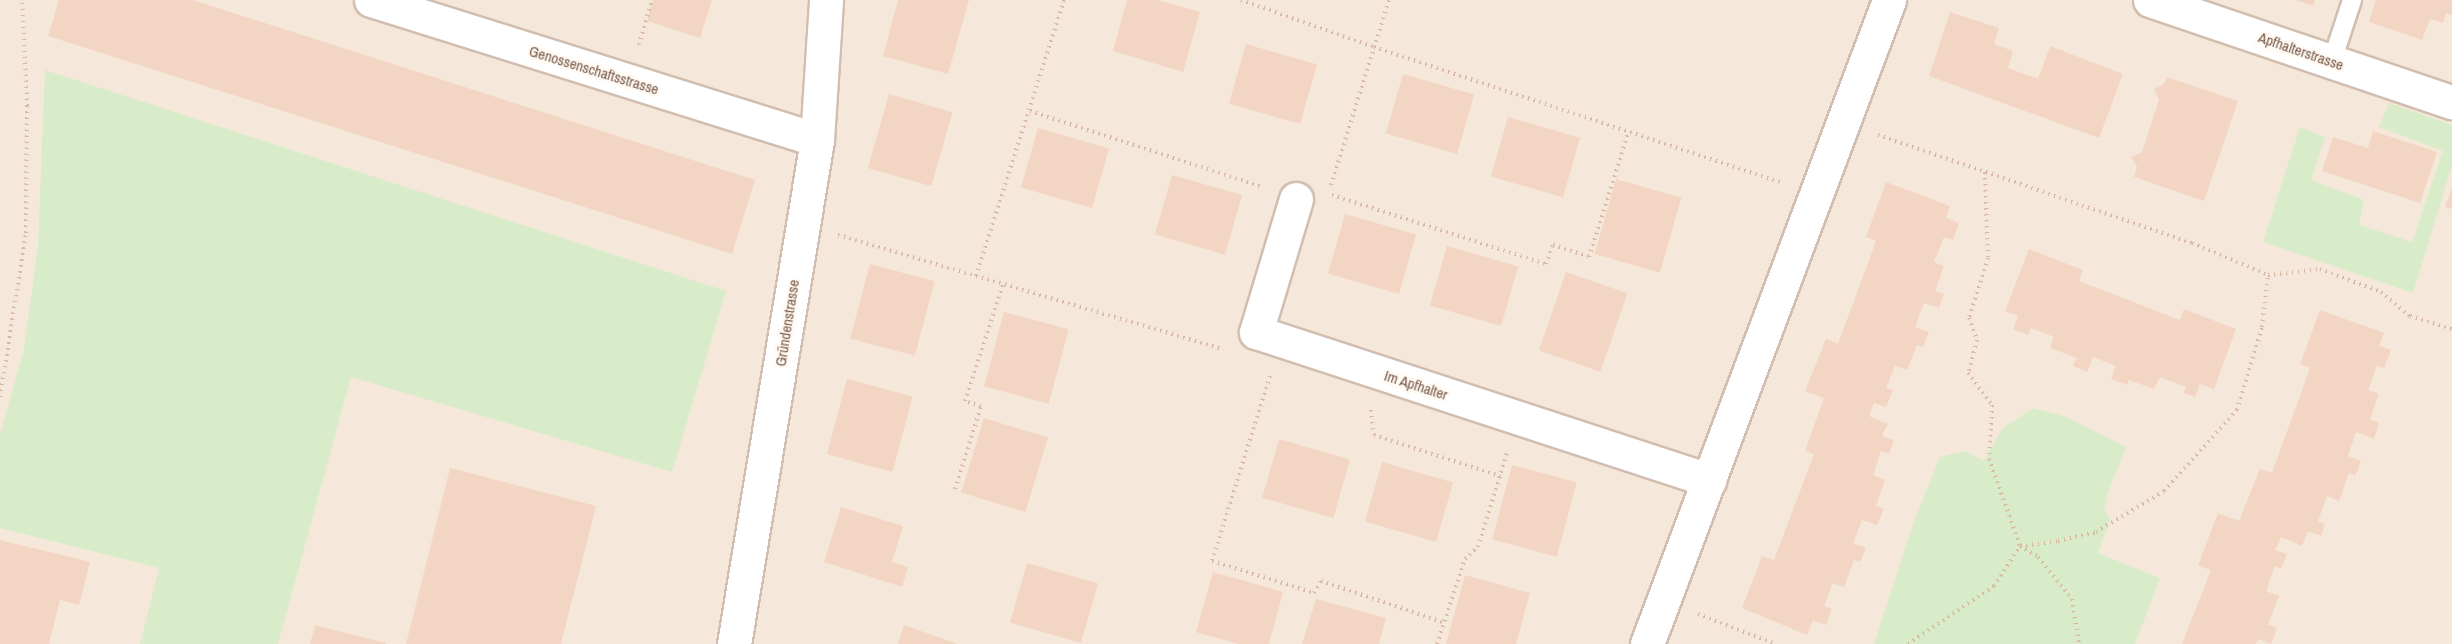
<!DOCTYPE html>
<meta charset="utf-8">
<style>
body{margin:0}
#map{position:relative;width:2452px;height:644px;overflow:hidden;background:#fdf6ec;font-family:"Archivo Narrow",sans-serif}
div>[style]{position:absolute}
.residential>*{inset:0;background:#f5e8da;transform-origin:0 0}
.green>*{inset:0;background:#d8ecc9}
.building>*{inset:0;background:#f3d5c3;transform-origin:0 0}
.path>*{height:4px;margin-top:-2px;transform-origin:0;background:repeating-linear-gradient(90deg,#d9b8a5 0 1.5px,transparent 0 6px)}
.roads{filter:drop-shadow(2px 0 #d1beb0) drop-shadow(-2px 0 #d1beb0) drop-shadow(0 2px #d1beb0) drop-shadow(0 -2px #d1beb0)}
.lane>*{height:18px;margin:-9px;padding:0 9px;transform-origin:9px;border-radius:9px;background:#fff}
.street>*{height:33px;margin:-16.5px;padding:0 16.5px;transform-origin:16.5px;border-radius:16.5px;background:#fff}
span{translate:-50% -50%;white-space:nowrap;text-align:center;line-height:1.15;-webkit-text-stroke:5px #fffaf3;paint-order:stroke}
.street-label{font-size:15px;color:#7a5c4d}
</style>
<div id="map">
<div class="residential">
<i style="left:0;top:0;width:2452px;height:644px"></i>
</div>
<div class="green">
<i style="clip-path:polygon(45px 70px,726px 291px,672px 472px,351px 377px,278px 644px,140px 644px,159px 568px,0 528px,0 435px,24px 349px,38px 246px)"></i>
<i style="clip-path:polygon(2389px 103px,2452px 125px,2452px 165px,2413px 293px,2263px 242px,2300px 127px,2325px 137px,2311px 180px,2364px 200px,2359px 225px,2412px 242px,2443px 151px,2379px 127px)"></i>
<i style="clip-path:polygon(2033px 408px,2067px 417px,2126px 447px,2108px 492px,2104px 509px,2110px 519px,2098px 553px,2160px 578px,2135px 644px,1874px 644px,1914px 521px,1940px 457px,1965px 451px,1984px 461px,2002px 429px)"></i>
</div>
<div class="building">
<i style="clip-path:polygon(59px 0,193px 0,755px 180px,732px 254px,48px 36px)"></i>
<i style="clip-path:polygon(653px 0,712px 0,700px 38px,647px 21px)"></i>
<i style="clip-path:polygon(898px 0,969px 0,948px 74px,883px 56px)"></i>
<i style="clip-path:polygon(1127px 0,1157px 0,1200px 12px,1183px 72px,1113px 51px)"></i>
<i style="clip-path:polygon(2296px 0,2315px 0,2313px 6px)"></i>
<i style="clip-path:polygon(2376px 0,2452px 0,2452px 15px,2446px 13px,2443px 23px,2430px 19px,2422px 40px,2369px 22px)"></i>
<i style="clip-path:polygon(1950px 12px,1999px 28px,1994px 44px,2013px 51px,2008px 68px,2038px 79px,2050px 46px,2123px 74px,2099px 138px,1929px 76px)"></i>
<i style="left:1246px;top:44px;width:74px;height:62px;rotate:16deg"></i>
<i style="left:1403px;top:74px;width:74px;height:62px;rotate:16deg"></i>
<i style="clip-path:polygon(2167px 77px,2238px 101px,2204px 201px,2134px 177px,2137px 167px,2131px 157px,2142px 152px,2159px 100px,2154px 89px,2164px 84px)"></i>
<i style="left:889px;top:94px;width:66px;height:77px;rotate:16deg"></i>
<i style="left:1508px;top:117px;width:75px;height:62px;rotate:16deg"></i>
<i style="left:1038px;top:128px;width:74px;height:62px;rotate:16deg"></i>
<i style="clip-path:polygon(2373px 131px,2437px 152px,2420px 203px,2322px 171px,2333px 137px,2368px 148px)"></i>
<i style="left:1172px;top:175px;width:73px;height:62px;rotate:16deg"></i>
<i style="left:1616px;top:179px;width:68px;height:78px;rotate:16deg"></i>
<i style="clip-path:polygon(1886px 182px,1950px 206px,1946px 218px,1959px 223px,1953px 240px,1944px 237px,1934px 262px,1944px 266px,1935px 291px,1944px 294px,1939px 308px,1924px 303px,1915px 327px,1929px 332px,1923px 347px,1917px 345px,1907px 370px,1895px 366px,1886px 388px,1893px 390px,1886px 407px,1874px 403px,1869px 416px,1888px 424px,1882px 436px,1894px 440px,1889px 454px,1881px 451px,1873px 475px,1885px 480px,1876px 506px,1884px 509px,1877px 525px,1862px 520px,1853px 543px,1866px 548px,1860px 562px,1854px 560px,1844px 587px,1833px 583px,1824px 606px,1832px 609px,1826px 625px,1813px 620px,1807px 635px,1742px 608px,1762px 556px,1774px 560px,1814px 454px,1805px 451px,1824px 398px,1805px 391px,1826px 339px,1838px 344px,1876px 241px,1866px 237px)"></i>
<i style="clip-path:polygon(2452px 188px,2452px 209px,2445px 207px)"></i>
<i style="left:1345px;top:214px;width:74px;height:62px;rotate:16deg"></i>
<i style="left:1447px;top:246px;width:74px;height:62px;rotate:16deg"></i>
<i style="clip-path:polygon(2029px 249px,2083px 270px,2079px 281px,2180px 320px,2184px 309px,2236px 329px,2214px 389px,2200px 384px,2195px 397px,2184px 393px,2186px 387px,2160px 377px,2154px 389px,2129px 380px,2127px 385px,2111px 379px,2116px 366px,2093px 357px,2087px 372px,2073px 366px,2077px 358px,2050px 348px,2054px 337px,2031px 328px,2028px 335px,2013px 329px,2018px 316px,2005px 311px)"></i>
<i style="left:870px;top:264px;width:67px;height:77px;rotate:15deg"></i>
<i style="left:1566px;top:272px;width:65px;height:83px;rotate:19deg"></i>
<i style="clip-path:polygon(2320px 310px,2384px 333px,2379px 346px,2391px 350px,2384px 368px,2377px 366px,2368px 390px,2379px 394px,2370px 419px,2379px 423px,2374px 439px,2356px 432px,2348px 456px,2361px 461px,2355px 476px,2349px 473px,2339px 501px,2327px 496px,2318px 521px,2325px 524px,2321px 536px,2308px 531px,2302px 546px,2281px 537px,2275px 550px,2287px 554px,2281px 569px,2275px 566px,2266px 591px,2279px 596px,2268px 625px,2277px 628px,2271px 644px,2258px 639px,2256px 644px,2182px 644px,2211px 570px,2198px 566px,2218px 513px,2239px 521px,2260px 469px,2272px 473px,2310px 368px,2300px 364px)"></i>
<i style="left:1004px;top:312px;width:67px;height:77px;rotate:15deg"></i>
<i style="left:847px;top:379px;width:68px;height:78px;rotate:15deg"></i>
<i style="left:984px;top:418px;width:67px;height:78px;rotate:17deg"></i>
<i style="left:1279px;top:439px;width:74px;height:61px;rotate:16deg"></i>
<i style="left:1382px;top:462px;width:74px;height:62px;rotate:16deg"></i>
<i style="left:1512px;top:465px;width:67px;height:77px;rotate:15deg"></i>
<i style="clip-path:polygon(450px 468px,596px 506px,561px 644px,406px 644px)"></i>
<i style="clip-path:polygon(841px 507px,903px 526px,892px 562px,908px 567px,902px 587px,824px 562px)"></i>
<i style="clip-path:polygon(0 540px,90px 562px,79px 605px,60px 600px,49px 644px,0 644px)"></i>
<i style="left:1027px;top:563px;width:74px;height:62px;rotate:16deg"></i>
<i style="clip-path:polygon(1213px 572px,1283px 592px,1269px 644px,1239px 644px,1196px 632px)"></i>
<i style="clip-path:polygon(1465px 575px,1530px 593px,1516px 644px,1446px 644px)"></i>
<i style="clip-path:polygon(1316px 599px,1386px 618px,1379px 644px,1302px 644px)"></i>
<i style="clip-path:polygon(315px 625px,386px 643px,386px 644px,310px 644px)"></i>
<i style="clip-path:polygon(904px 625px,958px 644px,898px 644px)"></i>
</div>
<div class="path">
<i style="left:1241px;top:0;width:141px;rotate:19.5deg"></i>
<i style="left:1374px;top:47px;width:430px;rotate:18.4deg"></i>
<i style="left:639px;top:45px;width:47px;rotate:-73.9deg"></i>
<i style="left:1030px;top:111px;width:245px;rotate:18.1deg"></i>
<i style="left:1878px;top:135px;width:332px;rotate:19deg"></i>
<i style="left:2192px;top:243px;width:82px;rotate:22.8deg"></i>
<i style="left:2268px;top:275px;width:52px;rotate:-6.6deg"></i>
<i style="left:2320px;top:269px;width:65px;rotate:20.7deg"></i>
<i style="left:2381px;top:292px;width:38px;rotate:40deg"></i>
<i style="left:2410px;top:316px;width:44px;rotate:17.2deg"></i>
<i style="left:1985px;top:172px;width:86px;rotate:88deg"></i>
<i style="left:1988px;top:258px;width:63px;rotate:107.6deg"></i>
<i style="left:1969px;top:318px;width:23px;rotate:70deg"></i>
<i style="left:1977px;top:340px;width:34px;rotate:105deg"></i>
<i style="left:1968px;top:373px;width:40px;rotate:53deg"></i>
<i style="left:1992px;top:405px;width:54px;rotate:93.2deg"></i>
<i style="left:1989px;top:459px;width:92px;rotate:70.4deg"></i>
<i style="left:2020px;top:546px;width:21px;rotate:31deg"></i>
<i style="left:2038px;top:557px;width:54px;rotate:51deg"></i>
<i style="left:2072px;top:599px;width:46px;rotate:81.2deg"></i>
<i style="left:1331px;top:185px;width:194px;rotate:-72.6deg"></i>
<i style="left:1332px;top:195px;width:225px;rotate:17.9deg"></i>
<i style="left:1546px;top:264px;width:20px;rotate:-70deg"></i>
<i style="left:1553px;top:245px;width:38px;rotate:18deg"></i>
<i style="left:1589px;top:257px;width:130px;rotate:-72.5deg"></i>
<i style="left:838px;top:235px;width:144px;rotate:16.5deg"></i>
<i style="left:976px;top:276px;width:290px;rotate:-72.3deg"></i>
<i style="left:976px;top:276px;width:258px;rotate:16.5deg"></i>
<i style="left:1270px;top:376px;width:194px;rotate:107.4deg"></i>
<i style="left:1212px;top:561px;width:107px;rotate:17.4deg"></i>
<i style="left:1314px;top:593px;width:14px;rotate:-60deg"></i>
<i style="left:1321px;top:581px;width:131px;rotate:18.7deg"></i>
<i style="left:0;top:397px;width:166px;rotate:-81deg"></i>
<i style="left:26px;top:233px;width:127px;rotate:-89.5deg"></i>
<i style="left:27px;top:106px;width:106px;rotate:-92.7deg"></i>
<i style="left:1371px;top:410px;width:25px;rotate:83deg"></i>
<i style="left:1374px;top:435px;width:133px;rotate:18deg"></i>
<i style="left:955px;top:489px;width:87px;rotate:-72.6deg"></i>
<i style="left:981px;top:406px;width:17px;rotate:-163deg"></i>
<i style="left:965px;top:401px;width:123px;rotate:-72deg"></i>
<i style="left:1698px;top:614px;width:83px;rotate:21.3deg"></i>
<i style="left:1437px;top:644px;width:89px;rotate:-71.8deg"></i>
<i style="left:1465px;top:559px;width:18px;rotate:-43deg"></i>
<i style="left:1478px;top:547px;width:98px;rotate:-72.9deg"></i>
<i style="left:1908px;top:644px;width:104px;rotate:-34deg"></i>
<i style="left:1994px;top:586px;width:48px;rotate:-57deg"></i>
<i style="left:2020px;top:546px;width:38px;rotate:-7deg"></i>
<i style="left:2058px;top:541px;width:39px;rotate:-13deg"></i>
<i style="left:2096px;top:532px;width:79px;rotate:-31.1deg"></i>
<i style="left:2164px;top:491px;width:109px;rotate:-48deg"></i>
<i style="left:2237px;top:410px;width:87px;rotate:-73.2deg"></i>
<i style="left:2262px;top:327px;width:52px;rotate:-83.4deg"></i>
</div>
<div class="roads">
<div class="lane">
<i style="left:2332px;top:61px;width:64px;rotate:-71.8deg"></i>
</div>
<div class="street">
<i style="left:371px;top:0;width:467px;rotate:17.4deg"></i>
<i style="left:2150px;top:0;width:319px;rotate:18.7deg"></i>
<i style="left:1296px;top:199px;width:139px;rotate:106.7deg"></i>
<i style="left:1256px;top:332px;width:477px;rotate:18.1deg"></i>
<i style="left:734px;top:644px;width:511px;rotate:-80.65deg"></i>
<i style="left:817px;top:140px;width:140px;rotate:-86.3deg"></i>
<i style="left:1647px;top:644px;width:688px;rotate:-69.4deg"></i>
</div>
</div>
<div class="street-label">
<span style="left:2301px;top:51px;rotate:19deg">Apfhalterstrasse</span>
<span style="left:594px;top:70px;rotate:17deg">Genossenschaftsstrasse</span>
<span style="left:787px;top:323px;rotate:-81deg">Gründenstrasse</span>
<span style="left:1416px;top:385px;rotate:18deg">Im Apfhalter</span>
</div>
</div>
